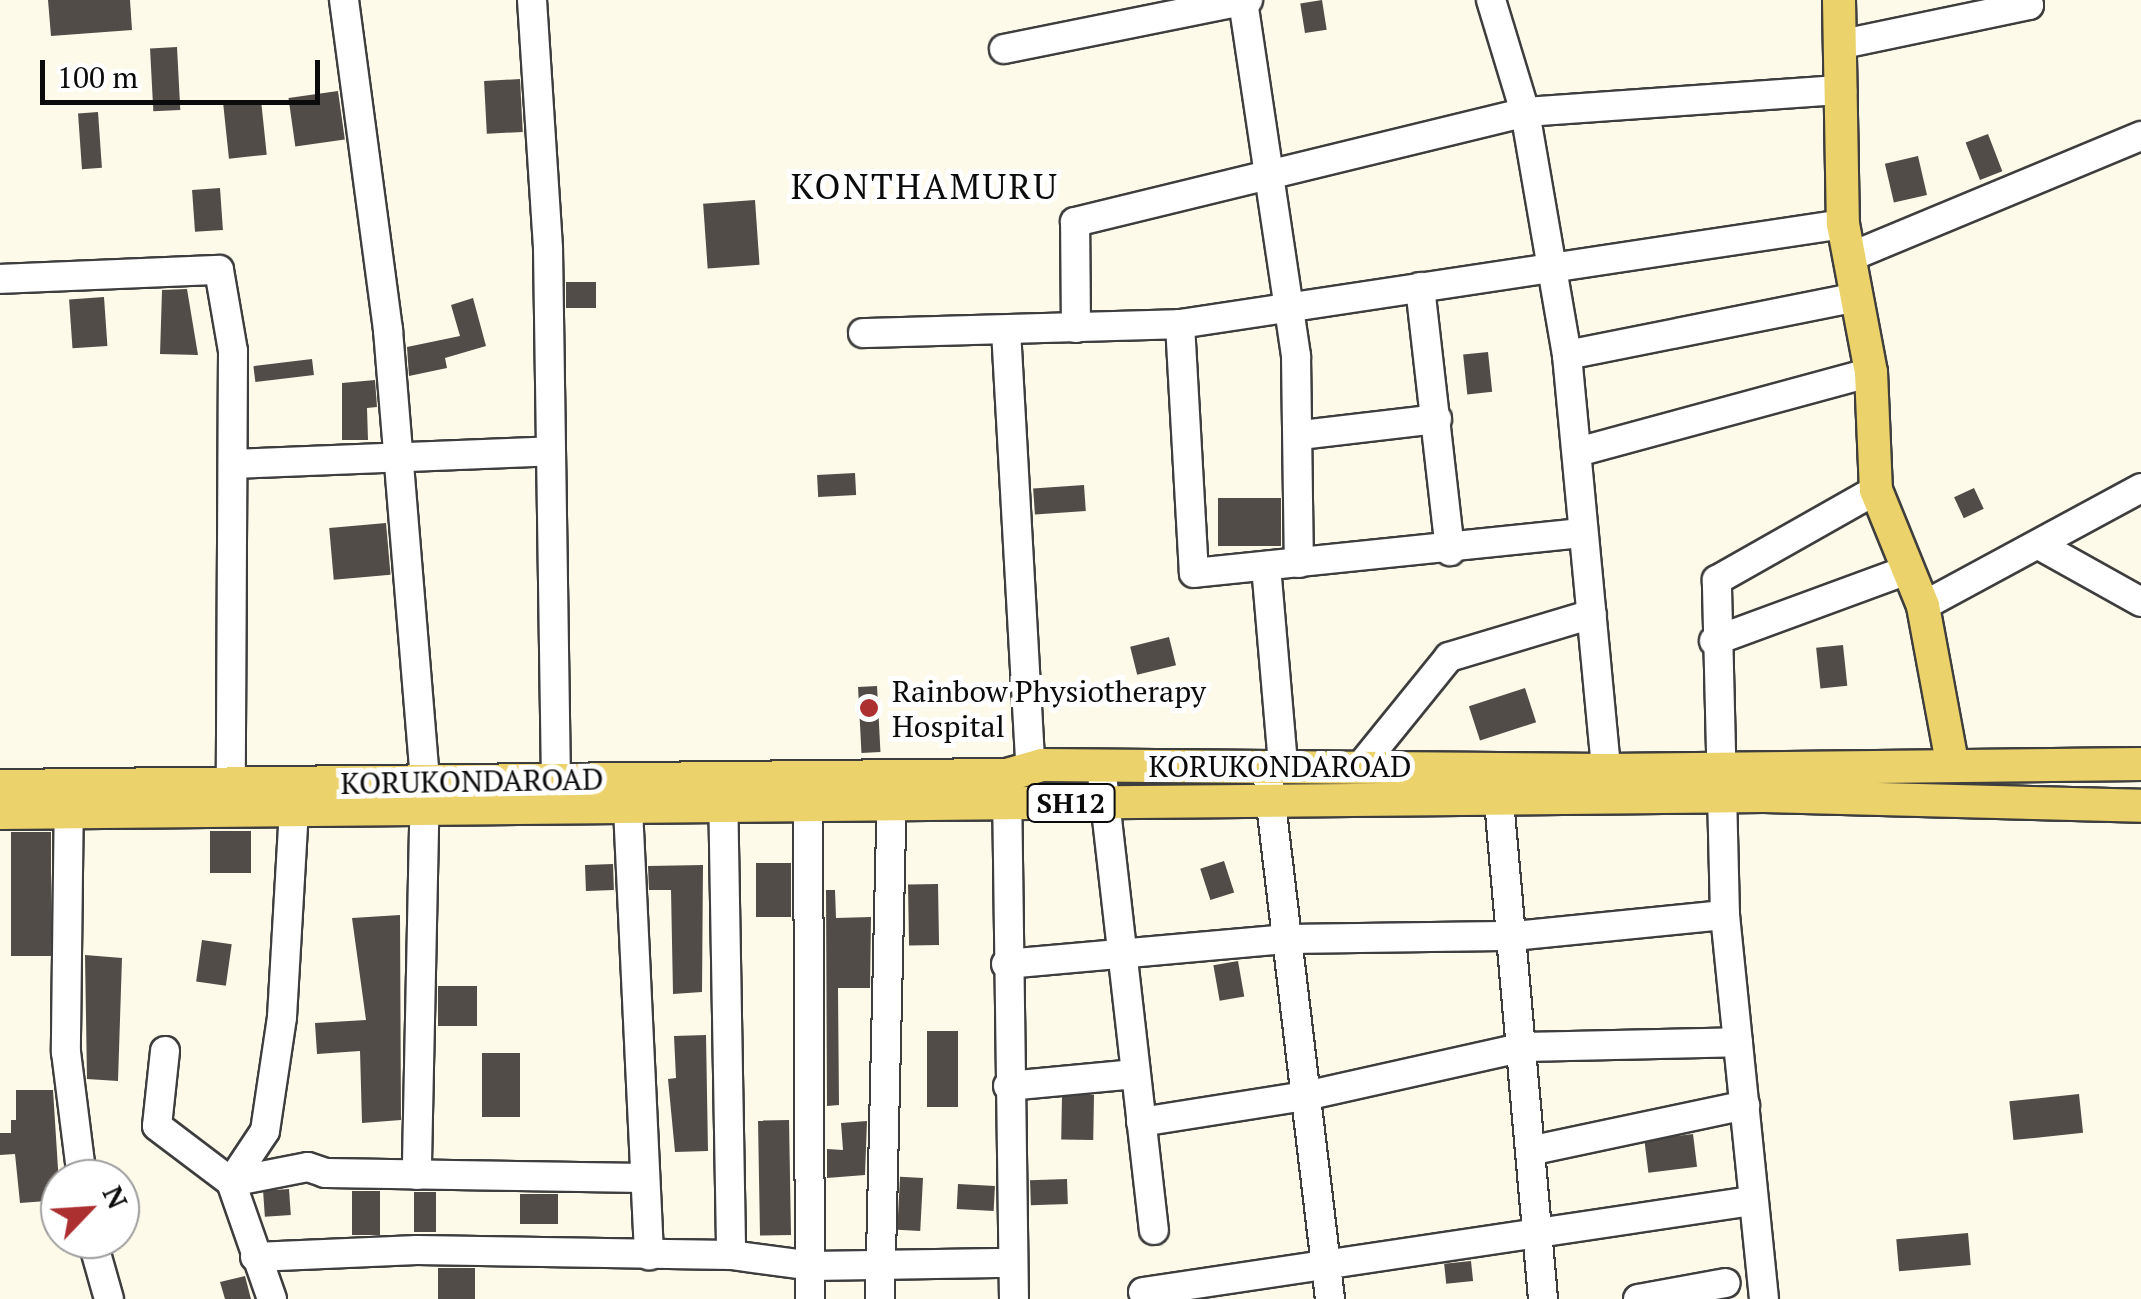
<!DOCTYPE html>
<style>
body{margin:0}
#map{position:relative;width:2141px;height:1299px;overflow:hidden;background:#fdfaea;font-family:"PT Serif",serif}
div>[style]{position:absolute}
.building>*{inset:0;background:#524c48;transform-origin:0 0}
.roads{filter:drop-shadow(2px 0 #3e3e3e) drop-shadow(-2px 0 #3e3e3e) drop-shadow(0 2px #3e3e3e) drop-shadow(0 -2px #3e3e3e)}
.minor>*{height:28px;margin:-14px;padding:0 14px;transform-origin:14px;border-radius:14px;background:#fff}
.major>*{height:32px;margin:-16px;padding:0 16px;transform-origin:16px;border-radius:16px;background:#ecd26b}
.dots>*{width:28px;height:28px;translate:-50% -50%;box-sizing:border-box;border:5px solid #fff;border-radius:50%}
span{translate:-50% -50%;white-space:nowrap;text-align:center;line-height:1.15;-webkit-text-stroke:10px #fff;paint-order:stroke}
.shield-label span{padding:2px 8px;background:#fff;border:2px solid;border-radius:8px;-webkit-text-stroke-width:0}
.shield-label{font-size:28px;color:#0b0b0b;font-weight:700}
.poi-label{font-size:30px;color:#0b0b0b}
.left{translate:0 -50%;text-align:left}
.street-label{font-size:30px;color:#0b0b0b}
.quarter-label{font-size:35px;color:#0b0b0b;letter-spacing:2.5px}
.north{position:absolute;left:40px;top:1159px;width:100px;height:100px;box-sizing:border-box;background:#fff;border:2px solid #9d9d9d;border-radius:50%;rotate:65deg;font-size:28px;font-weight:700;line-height:40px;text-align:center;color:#0b0b0b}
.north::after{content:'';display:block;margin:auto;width:35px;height:45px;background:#ad3031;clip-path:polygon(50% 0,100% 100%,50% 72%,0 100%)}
.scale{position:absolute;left:40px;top:60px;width:280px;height:45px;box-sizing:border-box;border:5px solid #0b0b0b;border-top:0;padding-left:12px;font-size:30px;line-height:35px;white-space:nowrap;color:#0b0b0b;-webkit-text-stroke:8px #fff;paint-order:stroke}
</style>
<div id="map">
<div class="building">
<i style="clip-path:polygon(48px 0,130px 0,132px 30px,51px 36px)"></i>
<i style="left:1322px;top:0;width:30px;height:22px;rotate:81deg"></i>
<i style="left:177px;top:47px;width:63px;height:27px;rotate:87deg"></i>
<i style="left:520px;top:79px;width:53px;height:36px;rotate:87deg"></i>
<i style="left:338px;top:91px;width:49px;height:50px;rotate:82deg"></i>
<i style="left:261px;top:100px;width:55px;height:38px;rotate:84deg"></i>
<i style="left:98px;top:112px;width:56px;height:20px;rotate:86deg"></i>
<i style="left:1988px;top:134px;width:40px;height:24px;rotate:69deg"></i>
<i style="left:1918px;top:156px;width:40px;height:34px;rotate:77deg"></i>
<i style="left:220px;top:188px;width:42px;height:28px;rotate:86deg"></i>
<i style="left:755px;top:200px;width:65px;height:52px;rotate:86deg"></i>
<i style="left:566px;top:282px;width:30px;height:26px"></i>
<i style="clip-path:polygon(187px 289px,198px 355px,160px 354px,162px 290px)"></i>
<i style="left:104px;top:297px;width:49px;height:35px;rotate:86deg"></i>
<i style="clip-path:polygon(473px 298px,486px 346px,445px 358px,447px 368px,409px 376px,407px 347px,460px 336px,451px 305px)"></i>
<i style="left:1488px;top:352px;width:40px;height:25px;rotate:84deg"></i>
<i style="left:312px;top:359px;width:16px;height:59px;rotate:83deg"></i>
<i style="clip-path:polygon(375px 380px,377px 407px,367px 408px,368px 440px,342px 440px,342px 383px)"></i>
<i style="left:855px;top:473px;width:22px;height:38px;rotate:87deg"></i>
<i style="left:1084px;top:485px;width:26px;height:51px;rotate:86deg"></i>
<i style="left:1974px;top:488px;width:23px;height:22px;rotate:65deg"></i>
<i style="left:1281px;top:498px;width:48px;height:63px;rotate:90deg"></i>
<i style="left:386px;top:523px;width:52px;height:57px;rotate:85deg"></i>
<i style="left:1169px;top:637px;width:29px;height:40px;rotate:76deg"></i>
<i style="left:1843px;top:645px;width:41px;height:27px;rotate:84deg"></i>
<i style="left:877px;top:686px;width:66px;height:19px;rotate:87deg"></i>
<i style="left:1525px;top:688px;width:36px;height:59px;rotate:72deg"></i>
<i style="left:210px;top:831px;width:41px;height:42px"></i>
<i style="left:51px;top:832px;width:124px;height:40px;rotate:90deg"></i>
<i style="left:1224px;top:861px;width:33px;height:25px;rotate:72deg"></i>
<i style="left:791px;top:863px;width:54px;height:35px;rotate:90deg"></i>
<i style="left:613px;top:864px;width:26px;height:28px;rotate:88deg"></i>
<i style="clip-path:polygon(703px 865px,702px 992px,673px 994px,671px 890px,649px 890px,648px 866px)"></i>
<i style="left:938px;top:884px;width:61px;height:30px;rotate:89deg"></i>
<i style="clip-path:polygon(826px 890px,835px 890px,836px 918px,871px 917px,870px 988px,838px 988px,839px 1105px,827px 1106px)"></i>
<i style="clip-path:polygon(400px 915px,401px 1120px,362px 1123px,360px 1051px,317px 1054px,315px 1023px,366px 1020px,352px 918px)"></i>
<i style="left:202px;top:940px;width:30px;height:42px;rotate:8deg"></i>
<i style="clip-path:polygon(85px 955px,122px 958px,118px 1081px,87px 1079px)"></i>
<i style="left:1238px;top:961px;width:36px;height:25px;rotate:80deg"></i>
<i style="left:438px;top:986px;width:39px;height:40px"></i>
<i style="left:927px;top:1031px;width:31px;height:76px"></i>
<i style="clip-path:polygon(706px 1035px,708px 1151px,675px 1152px,668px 1079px,676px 1078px,674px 1036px)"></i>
<i style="left:482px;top:1053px;width:38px;height:64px"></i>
<i style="clip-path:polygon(16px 1090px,53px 1090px,60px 1200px,20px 1203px,15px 1154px,0 1155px,0 1133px,11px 1133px,11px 1120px,16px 1120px)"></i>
<i style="left:2079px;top:1094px;width:39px;height:70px;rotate:84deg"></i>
<i style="left:1094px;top:1095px;width:45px;height:32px;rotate:91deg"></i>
<i style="left:789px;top:1120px;width:115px;height:31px;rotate:89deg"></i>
<i style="clip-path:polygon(867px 1121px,865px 1175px,827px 1178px,827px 1149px,843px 1150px,841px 1123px)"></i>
<i style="left:1693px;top:1134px;width:33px;height:49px;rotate:83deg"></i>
<i style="left:923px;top:1178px;width:53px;height:23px;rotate:93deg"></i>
<i style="left:1067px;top:1179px;width:25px;height:37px;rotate:88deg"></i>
<i style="left:958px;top:1184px;width:37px;height:25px;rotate:3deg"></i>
<i style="left:289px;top:1189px;width:26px;height:26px;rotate:86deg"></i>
<i style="left:352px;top:1191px;width:28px;height:44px"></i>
<i style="left:414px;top:1192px;width:22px;height:40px"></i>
<i style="left:520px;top:1194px;width:38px;height:30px"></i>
<i style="left:1968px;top:1233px;width:32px;height:72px;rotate:85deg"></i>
<i style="left:1471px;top:1261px;width:20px;height:27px;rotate:84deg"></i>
<i style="left:438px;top:1268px;width:37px;height:31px"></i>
<i style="clip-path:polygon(245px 1276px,251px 1299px,225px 1299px,220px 1282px)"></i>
</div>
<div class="roads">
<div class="minor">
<i style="left:344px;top:0;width:333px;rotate:82.4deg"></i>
<i style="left:388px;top:330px;width:453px;rotate:85.3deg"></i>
<i style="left:425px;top:781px;width:394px;rotate:91.2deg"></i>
<i style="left:532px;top:0;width:250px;rotate:86.3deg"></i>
<i style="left:548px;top:249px;width:532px;rotate:89.14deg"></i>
<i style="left:1491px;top:0;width:117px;rotate:73.1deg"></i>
<i style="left:1525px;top:112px;width:247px;rotate:80.2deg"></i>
<i style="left:1567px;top:355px;width:417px;rotate:84.6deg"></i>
<i style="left:1243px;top:1px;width:359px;rotate:81.5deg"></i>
<i style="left:1296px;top:356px;width:207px;rotate:89.2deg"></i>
<i style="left:1838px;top:45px;width:195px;rotate:-11.8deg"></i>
<i style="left:2029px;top:5px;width:5px;rotate:-112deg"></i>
<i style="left:1004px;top:49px;width:249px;rotate:-11.4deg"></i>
<i style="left:1850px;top:257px;width:315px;rotate:-22.6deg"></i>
<i style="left:0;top:279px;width:219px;rotate:-2.4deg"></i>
<i style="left:219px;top:270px;width:82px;rotate:80.2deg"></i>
<i style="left:233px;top:351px;width:432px;rotate:90.3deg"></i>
<i style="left:1420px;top:287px;width:266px;rotate:83.5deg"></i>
<i style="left:1180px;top:324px;width:249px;rotate:86.8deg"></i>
<i style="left:1194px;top:573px;width:390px;rotate:-5.9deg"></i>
<i style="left:1076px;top:328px;width:106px;rotate:-90.5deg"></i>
<i style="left:1075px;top:222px;width:463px;rotate:-13.7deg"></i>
<i style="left:1525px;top:112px;width:318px;rotate:-4deg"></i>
<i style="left:1006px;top:330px;width:437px;rotate:86.8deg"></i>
<i style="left:863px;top:333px;width:317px;rotate:-1.6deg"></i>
<i style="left:1180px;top:324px;width:670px;rotate:-8.58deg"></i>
<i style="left:1567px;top:355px;width:296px;rotate:-11.3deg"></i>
<i style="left:1301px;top:435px;width:137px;rotate:-6.7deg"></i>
<i style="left:1581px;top:451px;width:301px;rotate:-15.2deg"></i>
<i style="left:234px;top:464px;width:317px;rotate:-2.3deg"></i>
<i style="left:2039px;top:545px;width:117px;rotate:29.2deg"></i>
<i style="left:1266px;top:566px;width:201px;rotate:85.1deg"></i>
<i style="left:1923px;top:606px;width:248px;rotate:-28.4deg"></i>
<i style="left:1714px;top:641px;width:206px;rotate:-20.2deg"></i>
<i style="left:1101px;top:766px;width:467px;rotate:83.5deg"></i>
<i style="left:1360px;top:767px;width:141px;rotate:-51deg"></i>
<i style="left:1449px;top:657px;width:149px;rotate:-16.7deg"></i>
<i style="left:1497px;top:778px;width:523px;rotate:84.95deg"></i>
<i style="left:1268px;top:779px;width:524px;rotate:83.2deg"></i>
<i style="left:808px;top:786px;width:513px;rotate:89.78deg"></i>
<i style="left:1007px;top:786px;width:513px;rotate:89.22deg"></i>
<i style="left:627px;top:787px;width:469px;rotate:87.3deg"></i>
<i style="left:723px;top:787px;width:468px;rotate:89deg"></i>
<i style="left:69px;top:791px;width:261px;rotate:90.7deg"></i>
<i style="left:66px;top:1052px;width:128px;rotate:82.8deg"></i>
<i style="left:1006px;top:964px;width:283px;rotate:-5.1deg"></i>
<i style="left:1288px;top:939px;width:226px;rotate:-0.8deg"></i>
<i style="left:1514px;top:936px;width:212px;rotate:-5.7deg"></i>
<i style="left:165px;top:1051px;width:75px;rotate:96.1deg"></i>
<i style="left:157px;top:1126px;width:93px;rotate:37.1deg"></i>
<i style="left:231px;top:1182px;width:78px;rotate:-11deg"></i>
<i style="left:308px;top:1167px;width:18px;rotate:19deg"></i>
<i style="left:325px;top:1173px;width:320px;rotate:0.9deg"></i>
<i style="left:1008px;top:1086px;width:128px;rotate:-5.4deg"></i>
<i style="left:1141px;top:1122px;width:166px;rotate:-9deg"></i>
<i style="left:1305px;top:1096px;width:224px;rotate:-12.6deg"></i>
<i style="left:1524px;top:1047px;width:214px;rotate:-1.3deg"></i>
<i style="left:1534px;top:1150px;width:216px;rotate:-12deg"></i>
<i style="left:92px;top:1239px;width:62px;rotate:74.2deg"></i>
<i style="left:255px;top:1257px;width:162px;rotate:-2.5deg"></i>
<i style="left:417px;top:1250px;width:314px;rotate:0.9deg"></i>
<i style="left:731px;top:1255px;width:82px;rotate:7.7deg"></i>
<i style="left:812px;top:1266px;width:201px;rotate:-0.9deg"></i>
<i style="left:1143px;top:1292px;width:616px;rotate:-8.5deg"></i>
<i style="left:272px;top:1299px;width:124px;rotate:-109.3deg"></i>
<i style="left:231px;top:1182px;width:61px;rotate:-56.3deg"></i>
<i style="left:265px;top:1131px;width:115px;rotate:-81.5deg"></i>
<i style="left:282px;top:1017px;width:228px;rotate:-86.7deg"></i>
<i style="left:880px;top:1299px;width:513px;rotate:-88.66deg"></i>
<i style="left:1638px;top:1299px;width:89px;rotate:-10.3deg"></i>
<i style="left:1764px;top:1299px;width:386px;rotate:-95.8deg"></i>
<i style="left:1725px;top:915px;width:335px;rotate:-91.4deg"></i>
<i style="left:1717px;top:580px;width:183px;rotate:-29.5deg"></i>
</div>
<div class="major">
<i style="left:1839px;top:0;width:224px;rotate:89deg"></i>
<i style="left:1843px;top:224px;width:151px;rotate:79.3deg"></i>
<i style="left:1871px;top:372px;width:118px;rotate:87.6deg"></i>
<i style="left:1876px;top:490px;width:125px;rotate:67.9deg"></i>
<i style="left:1923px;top:606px;width:160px;rotate:79.5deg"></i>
<i style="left:0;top:786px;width:1007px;rotate:-0.63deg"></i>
<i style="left:1007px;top:775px;width:36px;rotate:-16deg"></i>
<i style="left:1042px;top:765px;width:564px;rotate:0.51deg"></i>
<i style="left:1606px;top:770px;width:535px;rotate:-0.64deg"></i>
<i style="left:0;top:813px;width:1764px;rotate:-0.55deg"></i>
<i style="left:1764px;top:796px;width:377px;rotate:1.5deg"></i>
</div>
</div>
<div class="dots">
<i style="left:869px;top:708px;background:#ad3031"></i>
</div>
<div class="shield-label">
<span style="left:1071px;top:803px">SH12</span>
</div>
<div class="poi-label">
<span class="left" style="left:892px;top:708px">Rainbow Physiotherapy<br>Hospital</span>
</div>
<div class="street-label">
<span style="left:1280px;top:766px">KORUKONDAROAD</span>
<span style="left:472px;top:781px;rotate:-1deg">KORUKONDAROAD</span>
</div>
<div class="quarter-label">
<span style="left:925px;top:186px">KONTHAMURU</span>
</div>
<div class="north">N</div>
<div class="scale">100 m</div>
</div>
